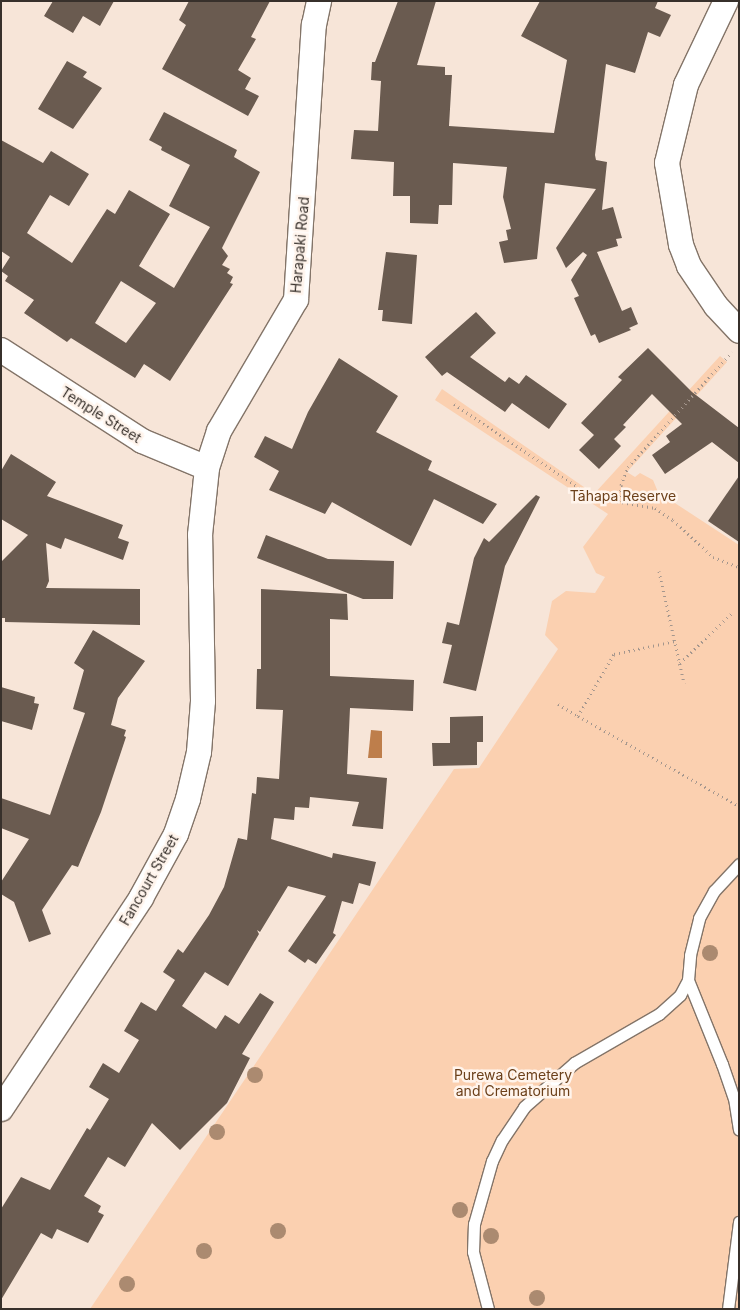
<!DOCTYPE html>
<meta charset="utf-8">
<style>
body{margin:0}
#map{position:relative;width:740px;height:1310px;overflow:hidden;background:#f7e5d8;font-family:Inter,sans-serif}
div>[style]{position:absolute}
.green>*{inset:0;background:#fbd0b0}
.water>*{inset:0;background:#be7e4b}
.building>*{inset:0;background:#6a5b50}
.path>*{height:3px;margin-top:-1.5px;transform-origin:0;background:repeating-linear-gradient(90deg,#a4968d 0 1px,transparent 0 5px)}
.roads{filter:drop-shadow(1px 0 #837468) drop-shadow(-1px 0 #837468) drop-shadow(0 1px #837468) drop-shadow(0 -1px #837468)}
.service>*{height:11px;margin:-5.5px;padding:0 5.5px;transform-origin:5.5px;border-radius:5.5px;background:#fff}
.minor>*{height:24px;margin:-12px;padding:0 12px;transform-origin:12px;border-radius:12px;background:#fff}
.trees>*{width:16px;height:16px;margin:-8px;border-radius:50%;background:#ab8a70}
span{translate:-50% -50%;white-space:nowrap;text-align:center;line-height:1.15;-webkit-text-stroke:5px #fff4ec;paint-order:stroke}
.street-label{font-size:14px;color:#37302b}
.park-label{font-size:14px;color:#6c401a}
.frame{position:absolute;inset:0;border:2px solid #37302b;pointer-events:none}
</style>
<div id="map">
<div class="green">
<i style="clip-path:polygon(720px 356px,727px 362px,627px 472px,635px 477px,640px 473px,653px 480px,658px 492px,739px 545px,739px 1309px,90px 1309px,454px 769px,479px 768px,558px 649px,545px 635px,552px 601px,566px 591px,595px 593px,605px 577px,596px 573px,583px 547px,608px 514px,435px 400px,442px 389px,594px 494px)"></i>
</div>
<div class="water">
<i style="clip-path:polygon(371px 730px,382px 731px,382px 758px,368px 758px)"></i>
</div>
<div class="building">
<i style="clip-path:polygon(53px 1px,114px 1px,100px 26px,83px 16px,73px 33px,44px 16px)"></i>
<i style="clip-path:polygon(189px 1px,270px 1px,251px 37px,256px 39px,238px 70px,251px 78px,245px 89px,259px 96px,248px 116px,162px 69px,186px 25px,179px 20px)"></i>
<i style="clip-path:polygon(398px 1px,436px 1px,417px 65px,445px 67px,445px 75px,452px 75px,449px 126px,554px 133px,567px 60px,521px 36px,540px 1px,658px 1px,655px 8px,671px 15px,660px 37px,648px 32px,635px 73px,606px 64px,595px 155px,596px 160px,607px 162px,602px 210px,613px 207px,622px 238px,616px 239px,618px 246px,597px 252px,622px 311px,631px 307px,638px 324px,629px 328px,631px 330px,599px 343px,595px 334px,591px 336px,574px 298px,579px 296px,571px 280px,587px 255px,583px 252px,566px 268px,556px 248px,596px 189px,545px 183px,537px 259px,504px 263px,499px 242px,508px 240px,506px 230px,511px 229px,503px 197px,507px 167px,453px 163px,452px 205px,439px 205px,438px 224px,410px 223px,410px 196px,393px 196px,394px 162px,351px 159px,354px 130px,378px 131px,381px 81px,371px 80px,372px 62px,375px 62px)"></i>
<i style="clip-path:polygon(67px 61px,87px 72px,83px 77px,102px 88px,73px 129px,38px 109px)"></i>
<i style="clip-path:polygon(evenodd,164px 112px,237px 150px,234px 157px,260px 172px,222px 248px,228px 256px,222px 265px,230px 269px,227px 273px,233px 277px,230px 283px,233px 284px,170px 381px,144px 364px,135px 378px,71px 338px,67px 342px,24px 313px,34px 300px,5px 281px,8px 276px,1px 271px,10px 257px,1px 251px,1px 140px,43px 163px,51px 151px,89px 174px,69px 206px,50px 195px,27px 233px,72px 263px,107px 209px,115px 214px,129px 190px,170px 214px,139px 266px,174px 288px,210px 227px,169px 206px,190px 165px,161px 150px,162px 147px,149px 140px,164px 112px,121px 281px,156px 303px,126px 343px,95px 323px,121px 281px)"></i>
<i style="clip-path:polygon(386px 252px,417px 255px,412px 324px,382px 321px,383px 310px,378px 310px)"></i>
<i style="clip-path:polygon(476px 312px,496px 333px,470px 357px,505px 382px,509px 377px,519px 384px,526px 375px,567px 404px,549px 429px,512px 403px,505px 412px,447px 372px,442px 376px,425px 357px)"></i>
<i style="clip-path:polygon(648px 348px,692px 392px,739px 428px,739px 463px,712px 442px,665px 474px,652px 455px,670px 442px,666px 436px,682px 424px,652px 394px,623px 425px,626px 427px,614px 439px,621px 446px,599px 469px,579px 450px,594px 435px,581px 423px,622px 380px,618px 377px)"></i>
<i style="clip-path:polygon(339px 358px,398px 396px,376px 432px,432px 461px,428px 470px,497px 504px,483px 524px,434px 499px,411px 546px,332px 502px,325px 514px,269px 490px,279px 471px,254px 457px,265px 436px,292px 449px,308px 412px)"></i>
<i style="clip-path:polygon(11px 454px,56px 482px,47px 496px,123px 525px,118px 538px,129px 542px,123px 560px,65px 538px,61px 549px,46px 543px,49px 581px,46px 588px,140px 589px,140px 625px,5px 622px,5px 618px,1px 618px,1px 562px,28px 535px,1px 519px,1px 471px)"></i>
<i style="clip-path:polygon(739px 476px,739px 542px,708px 521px)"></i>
<i style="clip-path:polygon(536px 495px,540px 497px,505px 566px,476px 691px,443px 683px,452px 645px,442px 643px,447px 622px,459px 625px,474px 558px,484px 538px,489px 542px)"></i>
<i style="clip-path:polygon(266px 535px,328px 559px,394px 561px,393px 599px,363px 599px,257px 558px)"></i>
<i style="clip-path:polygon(261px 589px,347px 594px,348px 620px,330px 619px,330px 676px,414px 680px,413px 711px,350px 708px,347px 774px,387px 778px,383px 829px,352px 826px,359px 802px,310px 797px,309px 808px,295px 807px,294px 820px,274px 818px,271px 839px,332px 858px,333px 853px,376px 862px,370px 886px,359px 883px,353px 904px,342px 901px,333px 933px,336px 935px,316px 964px,308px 959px,305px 963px,288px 951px,326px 896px,288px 886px,260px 932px,257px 930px,259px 934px,228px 986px,205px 972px,182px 1006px,216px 1029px,225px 1015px,239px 1024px,260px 993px,274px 1002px,242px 1054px,250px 1058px,227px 1103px,180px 1150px,152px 1123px,125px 1167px,108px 1157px,84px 1196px,101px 1206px,98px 1212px,104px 1215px,88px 1243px,57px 1229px,52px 1239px,41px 1233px,1px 1300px,1px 1209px,21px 1177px,50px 1190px,87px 1128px,90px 1130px,109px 1099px,89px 1087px,103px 1063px,119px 1073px,139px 1040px,124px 1031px,141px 1002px,156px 1011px,175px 980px,163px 972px,178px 949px,183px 953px,209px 915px,224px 887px,238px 838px,247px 840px,252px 793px,256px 794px,257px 777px,279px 779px,283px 710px,256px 709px,257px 669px,261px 669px)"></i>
<i style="clip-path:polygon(93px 630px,145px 661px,118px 698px,111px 725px,126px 730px,124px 736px,126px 737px,101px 812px,78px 867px,72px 865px,42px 910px,51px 934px,29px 942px,14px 902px,1px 894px,1px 882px,29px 839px,1px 828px,1px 798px,50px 815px,85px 713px,73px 709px,84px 670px,74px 663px)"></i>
<i style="clip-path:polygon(1px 687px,35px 697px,34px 703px,39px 704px,32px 730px,1px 721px)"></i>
<i style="clip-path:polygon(483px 716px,483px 742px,477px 742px,477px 765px,433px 766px,432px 743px,450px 743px,450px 717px)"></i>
</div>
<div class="path">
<i style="left:454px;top:404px;width:167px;rotate:33.8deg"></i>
<i style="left:593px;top:497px;width:63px;rotate:10.1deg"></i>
<i style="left:655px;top:508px;width:22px;rotate:34deg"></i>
<i style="left:673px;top:520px;width:54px;rotate:42.8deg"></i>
<i style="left:713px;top:557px;width:28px;rotate:21deg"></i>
<i style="left:620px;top:501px;width:16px;rotate:-86deg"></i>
<i style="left:621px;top:485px;width:19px;rotate:-69deg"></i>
<i style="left:628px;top:467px;width:155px;rotate:-47.9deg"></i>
<i style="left:659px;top:571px;width:115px;rotate:77.4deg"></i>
<i style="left:680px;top:663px;width:74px;rotate:-43.9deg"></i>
<i style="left:558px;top:704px;width:23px;rotate:31deg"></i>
<i style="left:578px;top:716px;width:72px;rotate:-59.9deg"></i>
<i style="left:614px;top:654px;width:62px;rotate:-12deg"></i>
<i style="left:578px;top:716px;width:184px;rotate:29.2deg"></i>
</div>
<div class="roads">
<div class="service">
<i style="left:688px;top:980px;width:91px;rotate:68deg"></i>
<i style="left:722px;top:1064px;width:36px;rotate:71deg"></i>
<i style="left:734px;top:1098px;width:32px;rotate:81deg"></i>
<i style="left:488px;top:1309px;width:59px;rotate:-104.7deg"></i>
<i style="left:473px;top:1252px;width:28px;rotate:-88deg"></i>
<i style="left:474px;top:1224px;width:66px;rotate:-74.1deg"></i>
<i style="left:492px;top:1161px;width:23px;rotate:-65deg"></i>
<i style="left:502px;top:1140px;width:40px;rotate:-56deg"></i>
<i style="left:524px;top:1107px;width:67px;rotate:-41.3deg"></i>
<i style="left:574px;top:1063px;width:98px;rotate:-30deg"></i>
<i style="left:659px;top:1014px;width:28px;rotate:-42deg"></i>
<i style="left:680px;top:995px;width:17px;rotate:-62deg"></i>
<i style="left:688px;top:980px;width:25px;rotate:-85deg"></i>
<i style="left:690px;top:955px;width:38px;rotate:-76deg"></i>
<i style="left:699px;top:918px;width:31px;rotate:-61deg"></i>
<i style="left:714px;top:891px;width:37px;rotate:-47deg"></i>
<i style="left:728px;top:1309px;width:88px;rotate:-82.8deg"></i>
</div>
<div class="minor">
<i style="left:726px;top:1px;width:93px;rotate:115.5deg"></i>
<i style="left:686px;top:85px;width:80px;rotate:103.7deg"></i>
<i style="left:667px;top:163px;width:83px;rotate:80.3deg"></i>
<i style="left:681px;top:245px;width:22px;rotate:69deg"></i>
<i style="left:689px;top:266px;width:48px;rotate:56deg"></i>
<i style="left:716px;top:306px;width:34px;rotate:47deg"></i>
<i style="left:1px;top:350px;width:168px;rotate:32.8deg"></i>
<i style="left:142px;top:441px;width:70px;rotate:22.6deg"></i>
<i style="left:1px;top:1109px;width:253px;rotate:-56.4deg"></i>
<i style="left:141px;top:898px;width:73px;rotate:-61.3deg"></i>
<i style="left:176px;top:834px;width:37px;rotate:-71deg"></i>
<i style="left:188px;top:799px;width:48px;rotate:-76.8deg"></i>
<i style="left:199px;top:752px;width:51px;rotate:-85.5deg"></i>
<i style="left:203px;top:701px;width:166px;rotate:-91deg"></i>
<i style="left:200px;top:535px;width:67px;rotate:-84deg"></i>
<i style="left:207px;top:468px;width:39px;rotate:-72deg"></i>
<i style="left:219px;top:431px;width:152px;rotate:-59.6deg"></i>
<i style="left:296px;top:300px;width:276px;rotate:-86.3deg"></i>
<i style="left:314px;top:25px;width:25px;rotate:-78deg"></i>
</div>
</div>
<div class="trees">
<i style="left:710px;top:953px"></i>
<i style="left:255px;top:1075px"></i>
<i style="left:217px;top:1132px"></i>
<i style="left:460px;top:1210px"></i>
<i style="left:278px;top:1231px"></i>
<i style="left:491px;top:1236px"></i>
<i style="left:204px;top:1251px"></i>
<i style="left:127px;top:1284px"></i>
<i style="left:537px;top:1298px"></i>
</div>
<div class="street-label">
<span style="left:300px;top:245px;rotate:-85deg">Harapaki Road</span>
<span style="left:101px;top:415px;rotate:32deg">Temple Street</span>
<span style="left:149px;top:880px;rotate:-60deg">Fancourt Street</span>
</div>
<div class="park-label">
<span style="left:623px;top:496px">Tāhapa Reserve</span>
<span style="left:513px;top:1083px">Purewa Cemetery<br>and Crematorium</span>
</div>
<div class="frame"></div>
</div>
